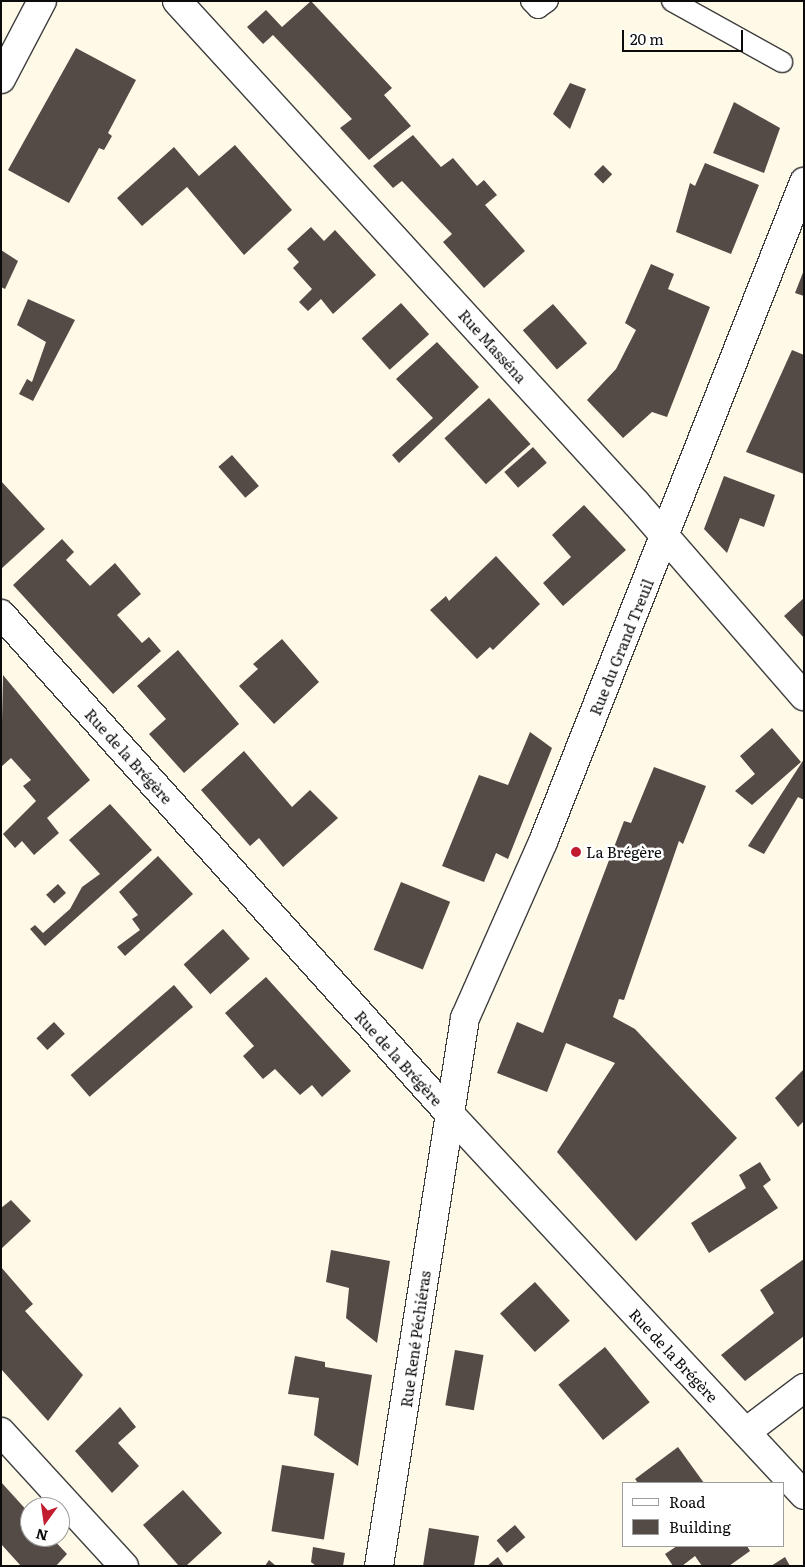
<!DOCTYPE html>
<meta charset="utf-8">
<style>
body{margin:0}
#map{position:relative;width:805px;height:1567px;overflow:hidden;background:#fff9e8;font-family:Literata,serif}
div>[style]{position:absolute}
.building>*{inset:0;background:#544b47;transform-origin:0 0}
.roads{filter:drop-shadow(1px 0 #3e3e3e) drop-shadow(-1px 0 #3e3e3e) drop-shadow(0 1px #3e3e3e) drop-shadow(0 -1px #3e3e3e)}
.service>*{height:20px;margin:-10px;padding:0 10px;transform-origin:10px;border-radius:10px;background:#fff}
.minor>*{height:28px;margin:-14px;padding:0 14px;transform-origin:14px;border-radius:14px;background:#fff}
.dots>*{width:14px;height:14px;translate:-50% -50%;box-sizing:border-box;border:2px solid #fff;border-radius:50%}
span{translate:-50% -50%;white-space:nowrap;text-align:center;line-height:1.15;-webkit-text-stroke:5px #fff;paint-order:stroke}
.street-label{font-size:15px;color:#0b0b0b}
.poi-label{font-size:15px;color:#0b0b0b}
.left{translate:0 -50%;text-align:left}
.frame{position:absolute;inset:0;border:2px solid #0b0b0b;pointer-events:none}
.legend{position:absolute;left:622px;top:1482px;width:162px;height:65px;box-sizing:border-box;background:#fff;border:1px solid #9d9d9d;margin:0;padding:6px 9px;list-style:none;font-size:15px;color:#0b0b0b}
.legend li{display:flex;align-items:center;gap:10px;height:25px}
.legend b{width:25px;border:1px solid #9d9d9d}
.north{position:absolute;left:20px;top:1497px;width:50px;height:50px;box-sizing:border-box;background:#fff;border:1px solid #9d9d9d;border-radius:50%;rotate:194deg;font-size:14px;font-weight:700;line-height:20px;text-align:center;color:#0b0b0b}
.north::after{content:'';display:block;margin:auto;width:18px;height:22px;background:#c21c30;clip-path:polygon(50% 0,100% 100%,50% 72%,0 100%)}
.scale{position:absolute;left:622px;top:30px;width:121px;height:22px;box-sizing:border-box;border:2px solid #0b0b0b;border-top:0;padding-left:6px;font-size:15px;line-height:18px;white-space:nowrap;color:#0b0b0b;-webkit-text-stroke:4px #fff;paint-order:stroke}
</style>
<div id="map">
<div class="building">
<i style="clip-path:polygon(311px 1px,392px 88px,384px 95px,411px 126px,369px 160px,340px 128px,352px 119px,313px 77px,273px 35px,263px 44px,247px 27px,266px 10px,282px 27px)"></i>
<i style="clip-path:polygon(76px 48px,136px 80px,108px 133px,112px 136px,104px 150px,99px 148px,69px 203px,8px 170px)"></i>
<i style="clip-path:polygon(570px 83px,586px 89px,570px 129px,553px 114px)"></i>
<i style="clip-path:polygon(734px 102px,780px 128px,764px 173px,713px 153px)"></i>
<i style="clip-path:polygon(413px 135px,441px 167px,453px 158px,477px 186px,484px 180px,497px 195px,485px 205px,525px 251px,484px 288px,443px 242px,452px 234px,402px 181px,393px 188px,373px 166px)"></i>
<i style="clip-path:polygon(235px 145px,292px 210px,244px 255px,187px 187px,142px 226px,117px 198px,174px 147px,199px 176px)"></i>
<i style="clip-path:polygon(705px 163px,759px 185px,731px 254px,676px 232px,690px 183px,695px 186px)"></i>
<i style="left:603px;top:165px;width:13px;height:13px;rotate:45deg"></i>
<i style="clip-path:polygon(311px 227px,324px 241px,335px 230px,376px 275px,333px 314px,321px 299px,308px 311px,299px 302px,312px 289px,293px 268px,299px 262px,287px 249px)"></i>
<i style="clip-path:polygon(1px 250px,18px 261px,5px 289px,1px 287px)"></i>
<i style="clip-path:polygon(651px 264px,674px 274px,668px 289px,710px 307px,667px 417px,652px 412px,623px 438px,587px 400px,616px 369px,636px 330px,625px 323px)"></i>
<i style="clip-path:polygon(804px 270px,804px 296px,795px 293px)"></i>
<i style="clip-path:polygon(28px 299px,75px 320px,33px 401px,19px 394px,27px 379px,32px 382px,46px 342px,17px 325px)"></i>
<i style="left:401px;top:303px;width:42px;height:53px;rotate:48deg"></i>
<i style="left:553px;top:304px;width:52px;height:40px;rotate:49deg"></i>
<i style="clip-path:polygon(437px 342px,479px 387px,399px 463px,392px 455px,433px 418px,396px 379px)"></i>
<i style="clip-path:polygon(792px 350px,804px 355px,804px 474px,746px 452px)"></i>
<i style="left:489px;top:398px;width:62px;height:60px;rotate:48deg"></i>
<i style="left:533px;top:447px;width:21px;height:38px;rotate:49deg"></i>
<i style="left:232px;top:455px;width:41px;height:18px;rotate:49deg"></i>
<i style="clip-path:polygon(724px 476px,775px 495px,764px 527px,740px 518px,727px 553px,704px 529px)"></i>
<i style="clip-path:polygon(1px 481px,45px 529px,1px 569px)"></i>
<i style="clip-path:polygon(584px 505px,626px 550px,563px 606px,543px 583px,571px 557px,552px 535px)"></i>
<i style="clip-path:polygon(62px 539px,74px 552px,66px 560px,90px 586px,115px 563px,141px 594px,117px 615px,142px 643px,149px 637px,161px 651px,113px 694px,13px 585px)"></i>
<i style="clip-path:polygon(496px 556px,540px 604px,493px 650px,490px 647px,477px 659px,430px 610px,446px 596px,449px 601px)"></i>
<i style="clip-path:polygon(804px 598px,804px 638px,784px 616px)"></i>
<i style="clip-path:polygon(282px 639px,319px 682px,274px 724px,239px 686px,258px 669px,253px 664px)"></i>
<i style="clip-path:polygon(178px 650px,239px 724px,184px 773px,149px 734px,166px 719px,137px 686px)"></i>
<i style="clip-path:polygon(3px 675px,90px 780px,47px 818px,59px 833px,34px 855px,22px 841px,15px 848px,3px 834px,36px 801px,23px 786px,31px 780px,11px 758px,1px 767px)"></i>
<i style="clip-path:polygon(772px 728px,801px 762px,752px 805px,735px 791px,755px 774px,740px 756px)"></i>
<i style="clip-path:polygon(530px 732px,552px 748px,508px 859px,496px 853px,484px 882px,442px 866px,479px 775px,508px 785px)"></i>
<i style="clip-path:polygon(244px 751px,292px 807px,310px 790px,338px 818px,283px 867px,259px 838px,250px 846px,201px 790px)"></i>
<i style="clip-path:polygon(804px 759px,804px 800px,798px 797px,764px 854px,748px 846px)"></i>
<i style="clip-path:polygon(654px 767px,706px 786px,683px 844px,679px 841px,624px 1000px,619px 999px,613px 1017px,635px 1029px,737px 1138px,636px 1241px,557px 1152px,615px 1063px,566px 1043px,547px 1092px,497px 1073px,517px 1022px,543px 1033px,624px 821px,631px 823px)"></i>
<i style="clip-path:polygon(110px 804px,152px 850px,45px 946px,30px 929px,35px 925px,43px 933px,70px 909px,82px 887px,100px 874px,69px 840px)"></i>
<i style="clip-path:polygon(158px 856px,193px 894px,125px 956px,117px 947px,140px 930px,132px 919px,138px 915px,119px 892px)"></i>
<i style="left:401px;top:882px;width:53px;height:73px;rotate:22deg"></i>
<i style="left:58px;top:884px;width:12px;height:16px;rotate:48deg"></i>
<i style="left:223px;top:929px;width:40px;height:53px;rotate:48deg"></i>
<i style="clip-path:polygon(266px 977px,351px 1071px,322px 1097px,312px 1085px,300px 1095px,275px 1069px,263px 1079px,243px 1056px,254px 1046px,225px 1013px)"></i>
<i style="left:174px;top:985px;width:29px;height:137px;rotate:49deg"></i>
<i style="left:54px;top:1022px;width:16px;height:24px;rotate:47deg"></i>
<i style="clip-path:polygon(804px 1069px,804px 1121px,798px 1127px,775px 1098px)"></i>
<i style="clip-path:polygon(760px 1162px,771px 1180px,763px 1186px,778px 1208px,709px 1253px,691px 1223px,746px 1188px,739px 1175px)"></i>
<i style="clip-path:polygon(11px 1200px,31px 1221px,1px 1249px,1px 1208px)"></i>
<i style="clip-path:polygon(331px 1250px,390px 1261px,377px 1343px,346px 1318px,349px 1288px,326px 1282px)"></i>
<i style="clip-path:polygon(804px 1259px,804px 1336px,745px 1381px,721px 1355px,774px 1313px,760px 1290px)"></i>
<i style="clip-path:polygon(1px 1267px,33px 1304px,25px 1311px,83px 1375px,48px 1421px,1px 1369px)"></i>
<i style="left:535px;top:1282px;width:52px;height:47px;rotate:48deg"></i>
<i style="left:605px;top:1347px;width:71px;height:60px;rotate:51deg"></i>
<i style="left:455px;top:1350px;width:29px;height:56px;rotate:10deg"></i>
<i style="clip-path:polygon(295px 1356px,325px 1362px,325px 1367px,372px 1375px,358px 1466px,314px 1435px,319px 1398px,288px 1394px)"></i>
<i style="clip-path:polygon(120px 1407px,136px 1427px,118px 1443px,139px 1466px,112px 1493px,75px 1451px)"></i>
<i style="clip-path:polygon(678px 1447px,704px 1483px,638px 1483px,635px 1479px)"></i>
<i style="left:282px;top:1465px;width:53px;height:67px;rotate:9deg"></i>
<i style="clip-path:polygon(1px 1482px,30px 1514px,30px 1537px,51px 1537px,67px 1554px,56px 1566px,21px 1566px,1px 1544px)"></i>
<i style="clip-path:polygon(183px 1490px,222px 1533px,186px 1566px,179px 1566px,143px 1525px)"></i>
<i style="left:515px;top:1525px;width:16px;height:24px;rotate:50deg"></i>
<i style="clip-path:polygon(429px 1528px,479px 1536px,474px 1566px,423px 1566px)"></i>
<i style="clip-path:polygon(677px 1546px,747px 1546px,750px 1551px,729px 1566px,702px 1566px,695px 1556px,682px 1566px,673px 1566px,665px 1554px)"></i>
<i style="clip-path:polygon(313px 1547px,345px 1553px,343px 1566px,316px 1566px,311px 1562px)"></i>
<i style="clip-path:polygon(498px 1557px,504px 1566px,487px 1566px)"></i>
<i style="clip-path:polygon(785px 1557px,790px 1566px,771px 1566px)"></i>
<i style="clip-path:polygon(269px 1560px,276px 1566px,265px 1566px)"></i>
</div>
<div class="roads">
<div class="service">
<i style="left:531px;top:1px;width:10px;rotate:45deg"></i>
<i style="left:538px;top:8px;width:12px;rotate:-35deg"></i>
<i style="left:672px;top:1px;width:126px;rotate:29deg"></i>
</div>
<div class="minor">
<i style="left:177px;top:1px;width:680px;rotate:47.56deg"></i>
<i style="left:636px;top:503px;width:256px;rotate:49deg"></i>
<i style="left:1px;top:79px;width:88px;rotate:-62.3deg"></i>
<i style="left:1px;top:614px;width:669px;rotate:48.09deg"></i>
<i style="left:448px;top:1112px;width:523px;rotate:47.09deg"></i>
<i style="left:1px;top:1432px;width:182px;rotate:47.5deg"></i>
<i style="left:746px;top:1432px;width:73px;rotate:-37.2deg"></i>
<i style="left:379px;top:1566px;width:555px;rotate:-81.08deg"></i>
<i style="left:465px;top:1018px;width:193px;rotate:-66.1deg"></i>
<i style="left:543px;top:842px;width:710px;rotate:-68.42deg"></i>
</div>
</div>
<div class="dots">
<i style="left:576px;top:852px;background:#c21c30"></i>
</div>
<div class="street-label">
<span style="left:493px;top:346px;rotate:48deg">Rue Masséna</span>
<span style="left:621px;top:647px;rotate:-68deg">Rue du Grand Treuil</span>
<span style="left:129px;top:756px;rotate:48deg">Rue de la Brégère</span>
<span style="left:399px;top:1058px;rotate:48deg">Rue de la Brégère</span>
<span style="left:415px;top:1339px;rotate:-82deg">Rue René Péchiéras</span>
<span style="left:674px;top:1355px;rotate:47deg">Rue de la Brégère</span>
</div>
<div class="poi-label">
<span class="left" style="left:586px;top:852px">La Brégère</span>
</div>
<div class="frame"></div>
<ul class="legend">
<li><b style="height:6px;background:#fff"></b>Road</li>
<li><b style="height:14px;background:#544b47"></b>Building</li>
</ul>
<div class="north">N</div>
<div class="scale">20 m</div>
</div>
